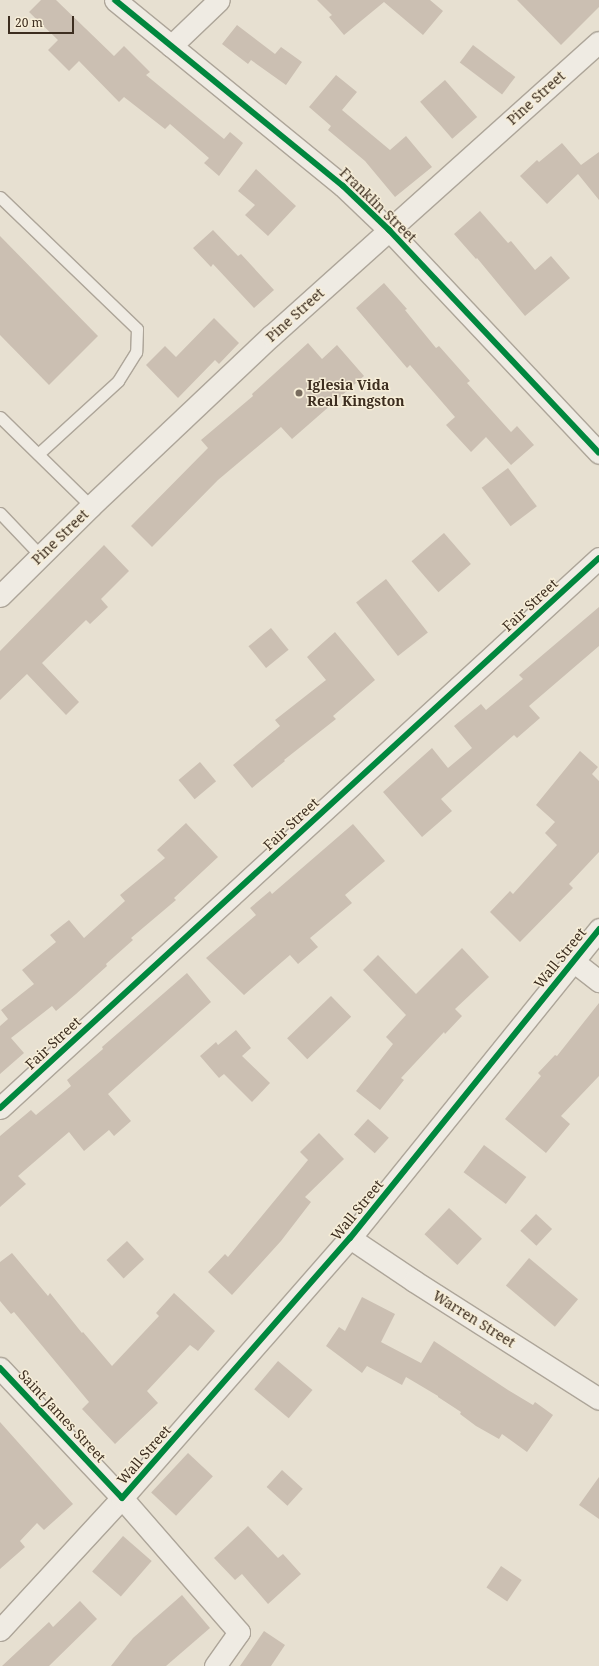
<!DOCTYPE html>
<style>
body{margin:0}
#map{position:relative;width:599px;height:1666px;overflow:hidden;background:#e7e0d1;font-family:"Noto Serif",serif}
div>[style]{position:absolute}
.building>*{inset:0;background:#cbbfb2;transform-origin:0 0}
.roads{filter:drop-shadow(1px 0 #ada599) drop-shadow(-1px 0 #ada599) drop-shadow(0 1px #ada599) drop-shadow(0 -1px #ada599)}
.service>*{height:11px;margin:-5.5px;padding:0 5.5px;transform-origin:5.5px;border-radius:5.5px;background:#efebe3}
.minor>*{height:21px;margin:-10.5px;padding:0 10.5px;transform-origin:10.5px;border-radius:10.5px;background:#efebe3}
.cycleway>*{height:6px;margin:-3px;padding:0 3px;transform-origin:3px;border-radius:3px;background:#00873e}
.dots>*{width:11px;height:11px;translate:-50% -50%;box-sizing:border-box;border:2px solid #f7eed8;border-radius:50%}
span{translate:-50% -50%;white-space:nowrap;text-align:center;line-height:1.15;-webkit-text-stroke:3px #f7eed8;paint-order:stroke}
.street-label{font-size:14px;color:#3d2e20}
.poi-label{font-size:14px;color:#3d2e20;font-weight:700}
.left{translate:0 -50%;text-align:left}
.scale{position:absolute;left:8px;top:16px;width:66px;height:18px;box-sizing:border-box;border:2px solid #3d2e20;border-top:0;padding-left:5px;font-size:12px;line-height:14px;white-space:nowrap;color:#3d2e20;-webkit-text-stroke:3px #f7eed8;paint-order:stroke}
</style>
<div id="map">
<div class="building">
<i style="clip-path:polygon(41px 0,56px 0,114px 56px,124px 46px,150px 72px,146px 75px,224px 139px,230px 132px,243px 143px,219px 176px,204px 163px,209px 158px,170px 124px,165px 129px,124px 97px,119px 102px,79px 61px,69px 71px,48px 50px,58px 40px,29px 12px)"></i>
<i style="clip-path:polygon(317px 0,430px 0,443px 11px,423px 35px,384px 2px,344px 35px,329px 17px,332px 15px)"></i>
<i style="clip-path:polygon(517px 0,599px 0,599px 7px,561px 45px)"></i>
<i style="clip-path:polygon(237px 25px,275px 54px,281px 47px,302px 62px,286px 85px,251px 60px,248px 64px,222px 44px)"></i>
<i style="left:473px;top:45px;width:53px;height:22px;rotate:37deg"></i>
<i style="clip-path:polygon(336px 75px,357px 92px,342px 110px,390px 150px,406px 136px,432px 167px,395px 197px,365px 161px,328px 130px,331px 126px,309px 107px)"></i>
<i style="left:445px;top:80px;width:49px;height:33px;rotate:49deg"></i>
<i style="clip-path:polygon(562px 143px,581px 165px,599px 152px,599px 200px,578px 174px,547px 204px,520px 176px,537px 160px,539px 162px)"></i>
<i style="clip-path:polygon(256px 169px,296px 206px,268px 236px,245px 215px,255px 205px,238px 191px)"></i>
<i style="clip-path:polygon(480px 211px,508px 243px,511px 241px,535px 270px,551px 256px,570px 278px,525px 316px,477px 258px,476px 259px,454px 234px)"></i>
<i style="clip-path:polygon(213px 230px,238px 256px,241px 254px,274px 290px,254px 308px,213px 264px,211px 267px,193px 248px)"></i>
<i style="clip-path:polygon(0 236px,98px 336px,49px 385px,0 335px)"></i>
<i style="clip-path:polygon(384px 283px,407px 309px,405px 310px,436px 348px,439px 346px,470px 381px,467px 383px,511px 432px,517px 426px,534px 445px,511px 465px,486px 437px,471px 452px,446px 425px,455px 417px,410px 365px,407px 368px,356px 308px)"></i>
<i style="clip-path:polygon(214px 318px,239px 343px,219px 364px,215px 360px,178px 398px,146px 365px,165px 346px,176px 357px)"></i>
<i style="clip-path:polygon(308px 343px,322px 359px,337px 345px,364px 376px,292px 439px,281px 427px,218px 480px,152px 547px,131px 526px,208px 448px,201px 440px,253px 396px,252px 394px)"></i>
<i style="left:508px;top:468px;width:48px;height:33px;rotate:53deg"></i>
<i style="left:444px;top:533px;width:41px;height:43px;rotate:49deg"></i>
<i style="clip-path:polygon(104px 545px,129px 571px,101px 599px,108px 607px,90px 624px,86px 620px,42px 663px,79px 702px,66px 715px,27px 674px,0 700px,0 651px)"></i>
<i style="left:386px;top:579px;width:68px;height:38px;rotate:52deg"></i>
<i style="clip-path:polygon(599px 607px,599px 646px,529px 706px,540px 718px,517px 738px,514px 735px,441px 799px,452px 811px,422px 837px,383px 792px,432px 748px,448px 768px,472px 748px,454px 726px,481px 704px,486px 710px,523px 679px,519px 675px)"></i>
<i style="left:271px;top:628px;width:28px;height:29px;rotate:51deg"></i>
<i style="clip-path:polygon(335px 632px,375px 680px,333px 716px,336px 719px,284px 760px,285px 761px,252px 788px,233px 765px,280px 726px,275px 720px,326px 680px,307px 657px)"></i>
<i style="clip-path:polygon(580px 751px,598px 767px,592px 774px,599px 781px,599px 852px,569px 884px,573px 888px,520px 942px,490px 912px,510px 891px,513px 894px,557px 845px,545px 833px,555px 822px,536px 805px)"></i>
<i style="left:200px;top:762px;width:25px;height:28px;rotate:50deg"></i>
<i style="clip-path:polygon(186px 823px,218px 857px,174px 898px,176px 900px,131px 938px,133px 940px,106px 964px,107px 966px,76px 994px,56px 1011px,52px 1006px,11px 1038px,24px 1053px,0 1074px,0 1026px,8px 1019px,1px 1010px,34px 984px,22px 970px,56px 942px,50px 935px,69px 920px,84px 938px,125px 901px,120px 895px,165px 858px,157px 850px)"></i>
<i style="clip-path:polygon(353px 824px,385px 861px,345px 895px,352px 903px,310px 938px,318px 947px,298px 964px,290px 955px,244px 995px,206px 958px,256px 915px,250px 908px,270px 891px,272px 894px)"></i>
<i style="clip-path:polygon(462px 948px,489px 977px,455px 1009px,462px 1016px,445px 1034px,444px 1032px,401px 1078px,404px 1080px,380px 1110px,356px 1091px,393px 1044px,386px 1037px,406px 1015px,363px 970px,378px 955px,416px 994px)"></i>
<i style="clip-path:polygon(187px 973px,211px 1002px,108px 1094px,131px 1121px,114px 1136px,109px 1130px,84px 1151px,69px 1132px,18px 1176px,26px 1184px,0 1207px,0 1136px,31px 1110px,36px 1115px,71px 1086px,67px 1080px,103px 1049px,102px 1047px)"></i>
<i style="left:331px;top:996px;width:29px;height:61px;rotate:46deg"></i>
<i style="clip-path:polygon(599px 1003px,599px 1076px,561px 1116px,570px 1124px,546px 1153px,505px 1119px,541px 1076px,538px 1073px,555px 1055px,557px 1056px)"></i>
<i style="clip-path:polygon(236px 1030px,251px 1048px,242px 1056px,270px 1083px,252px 1102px,224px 1074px,219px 1078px,200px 1056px,216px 1042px,218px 1045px)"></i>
<i style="left:368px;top:1119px;width:28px;height:21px;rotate:42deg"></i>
<i style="clip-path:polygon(319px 1133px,344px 1159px,305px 1197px,311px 1202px,281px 1241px,232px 1295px,208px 1272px,225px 1254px,228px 1257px,308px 1160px,300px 1152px)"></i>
<i style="left:484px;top:1145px;width:53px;height:34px;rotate:37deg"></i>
<i style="left:449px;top:1208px;width:45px;height:36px;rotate:43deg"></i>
<i style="left:536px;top:1214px;width:22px;height:23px;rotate:43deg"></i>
<i style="left:127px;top:1241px;width:25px;height:28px;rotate:47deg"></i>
<i style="clip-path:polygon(12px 1253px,48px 1296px,50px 1293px,82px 1333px,83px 1332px,112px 1366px,159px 1316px,156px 1313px,174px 1293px,215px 1331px,198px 1351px,190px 1345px,147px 1391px,158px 1403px,115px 1444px,82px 1409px,89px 1402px,14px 1312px,11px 1314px,0 1301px,0 1262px)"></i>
<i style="left:529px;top:1258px;width:64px;height:36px;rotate:40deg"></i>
<i style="clip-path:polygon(362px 1297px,395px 1314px,381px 1342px,421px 1363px,434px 1341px,508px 1390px,533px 1405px,535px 1402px,553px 1415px,527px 1452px,502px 1434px,499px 1439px,476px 1426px,460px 1414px,461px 1412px,438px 1397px,438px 1396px,406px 1377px,402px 1385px,367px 1366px,362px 1373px,326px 1346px,339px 1327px,345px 1331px)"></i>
<i style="left:278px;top:1361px;width:45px;height:37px;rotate:40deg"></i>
<i style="clip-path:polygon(0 1422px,73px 1504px,44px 1530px,37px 1523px,20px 1541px,25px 1547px,0 1569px)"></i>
<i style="left:188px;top:1453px;width:34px;height:54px;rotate:43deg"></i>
<i style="left:282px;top:1470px;width:28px;height:23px;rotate:42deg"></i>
<i style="clip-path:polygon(599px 1477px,599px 1519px,579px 1505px)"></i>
<i style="clip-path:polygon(248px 1526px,278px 1558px,283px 1554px,301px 1574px,268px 1604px,242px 1574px,235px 1580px,214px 1558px)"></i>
<i style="left:123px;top:1536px;width:38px;height:47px;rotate:41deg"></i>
<i style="left:501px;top:1566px;width:25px;height:26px;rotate:34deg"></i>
<i style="clip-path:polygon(182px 1595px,210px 1628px,166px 1666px,111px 1666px,133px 1638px)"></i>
<i style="clip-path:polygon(80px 1601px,97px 1619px,49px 1666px,2px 1666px,49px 1622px,53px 1627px)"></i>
<i style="clip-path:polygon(264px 1631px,285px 1645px,271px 1666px,240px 1666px)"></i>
</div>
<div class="roads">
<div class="service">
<i style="left:0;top:197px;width:190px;rotate:43.9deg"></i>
<i style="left:137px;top:329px;width:23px;rotate:92deg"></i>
<i style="left:136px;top:352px;width:34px;rotate:122deg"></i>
<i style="left:118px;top:381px;width:108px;rotate:137.6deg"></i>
<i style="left:0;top:417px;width:127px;rotate:44.4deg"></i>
<i style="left:0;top:513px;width:59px;rotate:46.4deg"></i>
</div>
<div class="minor">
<i style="left:115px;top:0;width:294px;rotate:39.2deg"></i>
<i style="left:343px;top:186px;width:64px;rotate:43.7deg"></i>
<i style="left:389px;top:230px;width:306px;rotate:46.7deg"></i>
<i style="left:171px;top:46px;width:66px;rotate:-43.8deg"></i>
<i style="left:0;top:596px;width:128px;rotate:-44.7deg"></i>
<i style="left:91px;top:506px;width:248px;rotate:-43.4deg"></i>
<i style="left:271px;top:336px;width:440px;rotate:-41.9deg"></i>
<i style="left:573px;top:961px;width:33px;rotate:38deg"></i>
<i style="left:0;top:1108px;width:813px;rotate:-42.56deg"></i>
<i style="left:350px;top:1238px;width:77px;rotate:33.9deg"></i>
<i style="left:414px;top:1281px;width:219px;rotate:32.5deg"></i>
<i style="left:0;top:1368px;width:178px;rotate:46.8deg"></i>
<i style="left:122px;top:1498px;width:178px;rotate:48.9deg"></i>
<i style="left:239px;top:1632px;width:42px;rotate:125.2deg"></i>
<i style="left:0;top:1630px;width:180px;rotate:-47.3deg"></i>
<i style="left:122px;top:1498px;width:346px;rotate:-48.8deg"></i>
<i style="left:350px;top:1238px;width:397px;rotate:-51.1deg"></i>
</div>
</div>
<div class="cycleway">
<i style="left:115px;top:0;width:294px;rotate:39.2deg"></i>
<i style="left:343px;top:186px;width:64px;rotate:43.7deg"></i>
<i style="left:389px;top:230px;width:306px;rotate:46.7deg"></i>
<i style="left:0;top:1108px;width:813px;rotate:-42.56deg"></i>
<i style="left:0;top:1368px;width:178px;rotate:46.8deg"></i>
<i style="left:122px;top:1498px;width:346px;rotate:-48.8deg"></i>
<i style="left:350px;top:1238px;width:397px;rotate:-51.1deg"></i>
</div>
<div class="dots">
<i style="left:299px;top:393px;background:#786c5e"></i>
</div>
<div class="street-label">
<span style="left:536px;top:98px;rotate:-42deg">Pine Street</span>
<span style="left:378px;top:205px;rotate:44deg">Franklin Street</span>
<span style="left:295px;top:315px;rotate:-42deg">Pine Street</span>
<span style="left:60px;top:537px;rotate:-44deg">Pine Street</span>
<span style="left:530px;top:605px;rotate:-43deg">Fair Street</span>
<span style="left:291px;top:824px;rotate:-43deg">Fair Street</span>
<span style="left:560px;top:958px;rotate:-51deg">Wall Street</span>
<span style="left:53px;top:1043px;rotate:-43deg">Fair Street</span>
<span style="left:357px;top:1210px;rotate:-51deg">Wall Street</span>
<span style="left:474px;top:1319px;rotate:32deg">Warren Street</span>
<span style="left:62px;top:1416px;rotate:47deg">Saint James Street</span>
<span style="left:144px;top:1455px;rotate:-49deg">Wall Street</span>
</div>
<div class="poi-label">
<span class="left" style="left:307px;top:393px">Iglesia Vida<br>Real Kingston</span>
</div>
<div class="scale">20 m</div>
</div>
